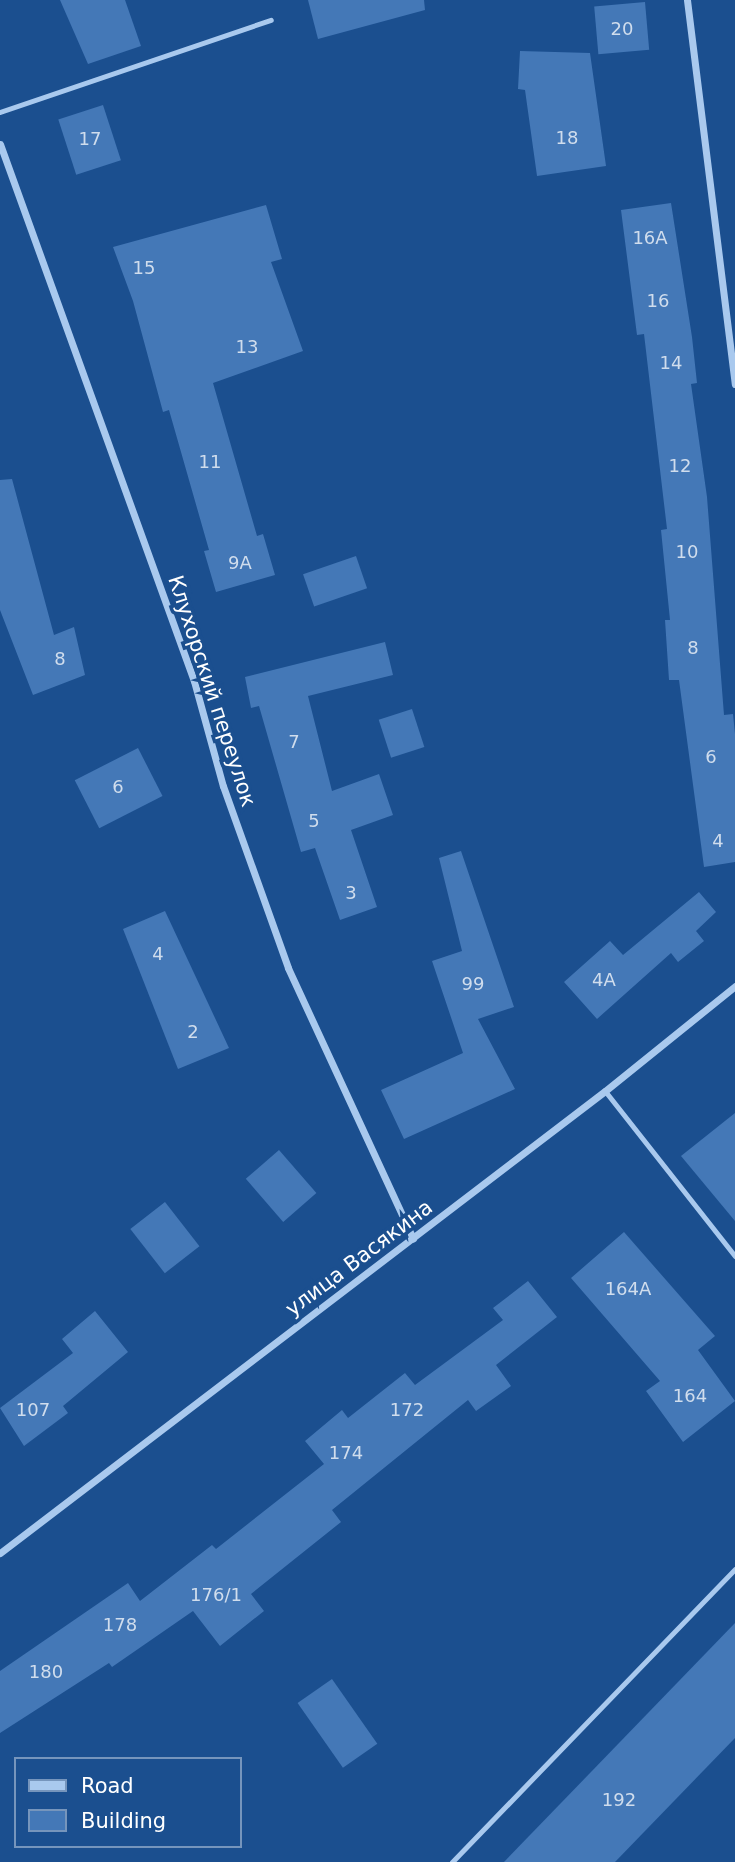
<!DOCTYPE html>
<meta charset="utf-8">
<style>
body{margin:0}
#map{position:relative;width:735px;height:1862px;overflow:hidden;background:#1b4f8f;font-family:"DejaVu Sans",sans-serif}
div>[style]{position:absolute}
.building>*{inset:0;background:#4478b7;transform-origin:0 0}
.lane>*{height:5px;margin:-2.5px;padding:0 2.5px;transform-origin:2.5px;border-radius:2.5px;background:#a9c9ee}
.street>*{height:7px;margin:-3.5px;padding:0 3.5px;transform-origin:3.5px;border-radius:3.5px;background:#a9c9ee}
span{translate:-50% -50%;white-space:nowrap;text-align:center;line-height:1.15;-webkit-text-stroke:7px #1b4f8f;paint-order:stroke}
.number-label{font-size:18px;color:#d0dded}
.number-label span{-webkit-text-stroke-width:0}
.street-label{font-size:21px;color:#fff}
.legend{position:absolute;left:14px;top:1757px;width:228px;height:91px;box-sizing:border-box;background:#1b4f8f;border:2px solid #7695bc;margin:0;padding:9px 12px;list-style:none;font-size:21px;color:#fff}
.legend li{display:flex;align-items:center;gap:14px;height:35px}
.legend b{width:35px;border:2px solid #7695bc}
</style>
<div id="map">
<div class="building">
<i style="clip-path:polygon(60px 0,125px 0,141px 46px,88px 64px)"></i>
<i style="clip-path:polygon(308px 0,424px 0,425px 10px,318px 39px)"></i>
<i style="left:645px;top:2px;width:48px;height:51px;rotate:85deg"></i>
<i style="clip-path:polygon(520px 51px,590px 53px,606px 166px,537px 176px,525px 90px,518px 89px)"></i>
<i style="left:103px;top:105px;width:58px;height:47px;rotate:72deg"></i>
<i style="clip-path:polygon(671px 203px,692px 337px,697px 383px,691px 384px,707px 497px,724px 715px,733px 714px,735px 734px,735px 862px,704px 867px,679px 680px,669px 680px,665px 620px,670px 620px,661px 530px,667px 529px,644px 334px,637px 335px,621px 210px)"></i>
<i style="clip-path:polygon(266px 205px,282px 259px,271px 262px,303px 351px,213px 383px,257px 536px,263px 534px,275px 575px,216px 592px,204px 551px,209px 550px,169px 410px,163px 412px,133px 301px,113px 247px)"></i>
<i style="clip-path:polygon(12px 479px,54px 635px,74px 627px,85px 675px,33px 695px,0 610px,0 480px)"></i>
<i style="left:356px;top:556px;width:34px;height:56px;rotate:71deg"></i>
<i style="clip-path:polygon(385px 642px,393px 675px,308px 696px,332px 791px,379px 774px,393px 815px,351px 830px,377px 907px,340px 920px,315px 848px,301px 852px,259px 706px,251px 708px,245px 677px)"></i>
<i style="left:412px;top:709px;width:40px;height:35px;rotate:72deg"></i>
<i style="left:138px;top:748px;width:54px;height:71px;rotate:63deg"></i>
<i style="clip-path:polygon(461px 851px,514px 1007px,478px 1019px,515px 1089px,404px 1139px,381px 1090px,463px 1053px,432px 961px,462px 951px,439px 858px)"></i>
<i style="clip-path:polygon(699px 892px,716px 912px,696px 931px,704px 941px,678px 962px,671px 953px,597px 1019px,564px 982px,610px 941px,623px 955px)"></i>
<i style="clip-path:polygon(165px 911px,229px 1048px,178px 1069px,123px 929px)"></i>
<i style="clip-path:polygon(735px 1113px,735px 1221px,681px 1156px)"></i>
<i style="left:279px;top:1150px;width:57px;height:44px;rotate:49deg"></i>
<i style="left:165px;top:1202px;width:56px;height:44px;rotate:52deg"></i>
<i style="clip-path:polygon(624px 1232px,715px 1336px,698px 1350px,735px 1401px,683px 1442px,646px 1391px,660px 1381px,571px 1278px)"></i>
<i style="clip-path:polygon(528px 1281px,557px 1317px,496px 1365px,511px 1386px,476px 1411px,468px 1400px,332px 1510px,341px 1522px,251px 1594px,264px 1611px,220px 1646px,193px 1611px,112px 1667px,109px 1663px,0 1733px,0 1671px,128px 1583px,140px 1601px,212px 1545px,216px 1549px,324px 1464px,305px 1441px,342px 1410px,348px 1418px,405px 1373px,415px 1385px,503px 1320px,493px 1308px)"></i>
<i style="clip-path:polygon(95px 1311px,128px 1352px,63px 1406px,68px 1413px,24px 1446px,0 1408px,73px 1353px,62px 1339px)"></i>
<i style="clip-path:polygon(735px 1623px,735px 1738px,615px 1862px,504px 1862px)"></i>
<i style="left:332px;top:1679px;width:79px;height:42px;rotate:55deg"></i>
</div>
<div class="lane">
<i style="left:0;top:112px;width:286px;rotate:-18.8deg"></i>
<i style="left:605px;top:1091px;width:210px;rotate:51.8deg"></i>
<i style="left:452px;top:1862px;width:407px;rotate:-46deg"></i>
</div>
<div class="street">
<i style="left:687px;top:0;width:387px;rotate:82.9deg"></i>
<i style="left:0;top:144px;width:571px;rotate:70.14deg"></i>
<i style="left:194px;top:681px;width:109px;rotate:74.6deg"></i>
<i style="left:223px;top:786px;width:193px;rotate:70.3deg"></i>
<i style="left:288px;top:968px;width:298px;rotate:65.2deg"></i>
<i style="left:0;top:1553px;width:761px;rotate:-37.37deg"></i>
<i style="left:605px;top:1091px;width:167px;rotate:-38.9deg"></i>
</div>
<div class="number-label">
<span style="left:622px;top:29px">20</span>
<span style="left:567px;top:138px">18</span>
<span style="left:90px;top:139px">17</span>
<span style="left:650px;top:238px">16А</span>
<span style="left:144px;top:268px">15</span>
<span style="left:658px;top:301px">16</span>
<span style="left:247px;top:347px">13</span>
<span style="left:671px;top:363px">14</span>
<span style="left:210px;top:462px">11</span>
<span style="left:680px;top:466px">12</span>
<span style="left:687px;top:552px">10</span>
<span style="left:240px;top:563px">9А</span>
<span style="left:693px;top:648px">8</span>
<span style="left:60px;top:659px">8</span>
<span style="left:294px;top:742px">7</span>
<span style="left:711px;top:757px">6</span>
<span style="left:118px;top:787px">6</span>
<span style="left:314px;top:821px">5</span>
<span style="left:718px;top:841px">4</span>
<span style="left:351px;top:893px">3</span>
<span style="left:158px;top:954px">4</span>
<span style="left:604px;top:980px">4А</span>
<span style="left:473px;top:984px">99</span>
<span style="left:193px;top:1032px">2</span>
<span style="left:628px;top:1289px">164А</span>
<span style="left:690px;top:1396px">164</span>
<span style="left:33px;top:1410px">107</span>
<span style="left:407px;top:1410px">172</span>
<span style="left:346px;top:1453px">174</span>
<span style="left:216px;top:1595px">176/1</span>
<span style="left:120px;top:1625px">178</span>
<span style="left:46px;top:1672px">180</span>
<span style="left:619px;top:1800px">192</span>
</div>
<div class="street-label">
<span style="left:212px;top:691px;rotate:72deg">Клухорский переулок</span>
<span style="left:359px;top:1258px;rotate:-37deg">улица Васякина</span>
</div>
<ul class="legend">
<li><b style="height:9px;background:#a9c9ee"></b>Road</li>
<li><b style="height:19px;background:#4478b7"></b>Building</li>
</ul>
</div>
